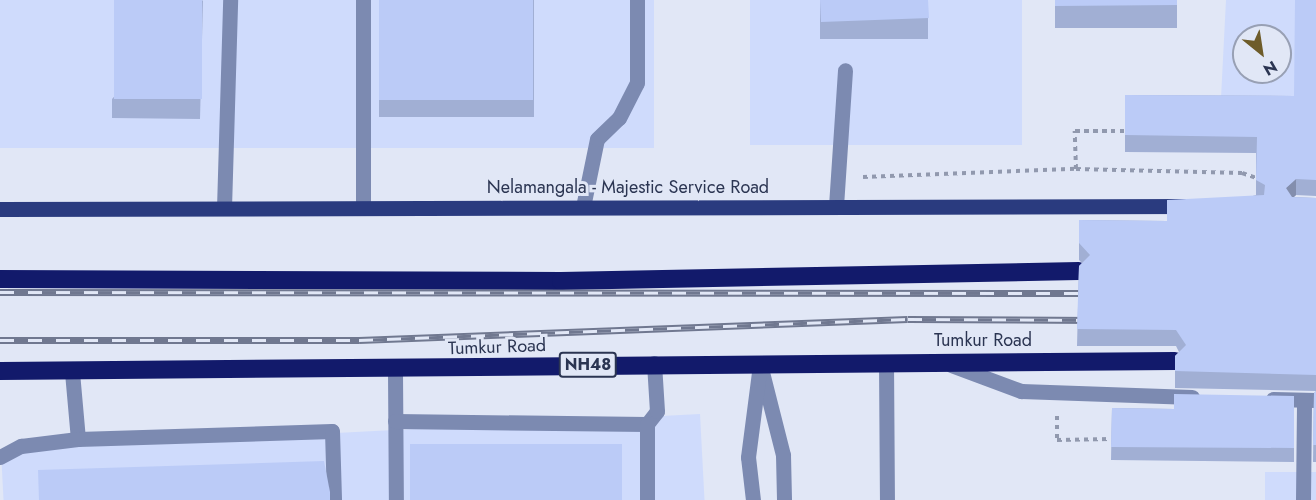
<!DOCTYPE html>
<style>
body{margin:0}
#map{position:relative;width:1316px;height:500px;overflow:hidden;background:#e1e7f6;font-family:Jost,sans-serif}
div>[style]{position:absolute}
.built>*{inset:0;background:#cfdbfc;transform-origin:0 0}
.path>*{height:4px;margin-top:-2px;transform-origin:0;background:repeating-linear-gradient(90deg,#9199ae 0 4.5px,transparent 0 9px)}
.minor>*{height:15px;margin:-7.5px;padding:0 7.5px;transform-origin:7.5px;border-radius:7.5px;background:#7c8ab1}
.major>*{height:15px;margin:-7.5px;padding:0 7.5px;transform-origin:7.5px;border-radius:7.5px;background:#2a3b7f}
.highway>*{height:18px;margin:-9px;padding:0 9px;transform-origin:9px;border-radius:9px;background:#121a6b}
.rail>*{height:7px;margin-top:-3.5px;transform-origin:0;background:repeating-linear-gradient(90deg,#e1e7f6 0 14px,#707890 0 28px);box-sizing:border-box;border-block:2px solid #707890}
.wall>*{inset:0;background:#a1afd4;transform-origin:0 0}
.shaded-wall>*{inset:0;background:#838ead}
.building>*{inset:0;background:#bbcbf7;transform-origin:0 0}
span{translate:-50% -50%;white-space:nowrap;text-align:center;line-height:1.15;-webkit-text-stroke:6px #e1e7f6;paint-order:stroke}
.shield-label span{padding:2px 4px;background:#e1e7f6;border:2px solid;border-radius:4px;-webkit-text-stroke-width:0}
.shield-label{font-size:16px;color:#2b3552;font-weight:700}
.street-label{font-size:18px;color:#2b3552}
.north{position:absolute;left:1232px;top:24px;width:60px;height:60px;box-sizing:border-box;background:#e1e7f6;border:2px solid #98a0b4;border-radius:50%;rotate:150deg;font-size:16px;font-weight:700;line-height:24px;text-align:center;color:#2b3552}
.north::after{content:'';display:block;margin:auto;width:21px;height:27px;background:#6e5c2a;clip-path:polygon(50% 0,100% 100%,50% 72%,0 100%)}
</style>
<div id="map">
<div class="built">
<i style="left:0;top:0;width:654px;height:148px"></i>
<i style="left:750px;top:0;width:272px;height:145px"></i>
<i style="clip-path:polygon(evenodd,1226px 0,1316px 0,1316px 96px,1221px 98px,1226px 0,1244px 36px,1280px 36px,1280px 72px,1244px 72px,1244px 36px)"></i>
<i style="left:700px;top:414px;width:86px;height:700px;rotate:87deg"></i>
<i style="left:1265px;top:472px;width:51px;height:28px"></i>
</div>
<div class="path">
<i style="left:1076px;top:169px;width:38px;rotate:-92deg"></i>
<i style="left:1075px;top:131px;width:50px"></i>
<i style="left:863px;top:177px;width:213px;rotate:-2.2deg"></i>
<i style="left:1076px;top:169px;width:166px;rotate:1.4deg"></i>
<i style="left:1242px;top:173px;width:18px;rotate:19deg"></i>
<i style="left:1057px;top:416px;width:24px;rotate:90deg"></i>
<i style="left:1057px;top:440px;width:54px;rotate:-1.1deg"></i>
</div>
<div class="minor">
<i style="left:836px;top:206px;width:136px;rotate:-86.2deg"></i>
<i style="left:583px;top:207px;width:69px;rotate:-78.4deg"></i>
<i style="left:597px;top:139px;width:30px;rotate:-44deg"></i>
<i style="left:619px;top:118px;width:39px;rotate:-63deg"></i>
<i style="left:637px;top:83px;width:83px;rotate:-90deg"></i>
<i style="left:224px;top:208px;width:208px;rotate:-88.3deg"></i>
<i style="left:363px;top:208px;width:208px;rotate:-90deg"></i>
<i style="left:886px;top:362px;width:138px;rotate:89.6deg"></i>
<i style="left:760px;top:364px;width:94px;rotate:75.8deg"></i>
<i style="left:783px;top:455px;width:45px;rotate:88.7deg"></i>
<i style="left:951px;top:365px;width:75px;rotate:20.4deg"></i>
<i style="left:1021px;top:391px;width:171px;rotate:2deg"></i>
<i style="left:72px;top:372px;width:67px;rotate:84.9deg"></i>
<i style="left:78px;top:439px;width:254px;rotate:-1.8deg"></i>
<i style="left:332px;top:431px;width:69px;rotate:88.3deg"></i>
<i style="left:395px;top:372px;width:128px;rotate:89.6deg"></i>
<i style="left:1273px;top:399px;width:42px;rotate:1.4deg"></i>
<i style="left:395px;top:421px;width:252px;rotate:0.7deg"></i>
<i style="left:647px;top:424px;width:16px;rotate:-52deg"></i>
<i style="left:657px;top:411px;width:48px;rotate:-93.6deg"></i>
<i style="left:647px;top:424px;width:76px;rotate:90deg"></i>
<i style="left:0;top:457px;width:24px;rotate:-28deg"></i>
<i style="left:21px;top:446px;width:57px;rotate:-7deg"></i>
<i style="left:753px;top:500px;width:43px;rotate:-96.6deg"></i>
<i style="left:748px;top:457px;width:86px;rotate:-82.6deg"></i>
<i style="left:1303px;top:500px;width:100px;rotate:-89.4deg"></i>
</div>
<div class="major">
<i style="left:0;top:209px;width:1188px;rotate:-0.14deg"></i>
</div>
<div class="highway">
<i style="left:0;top:279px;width:561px;rotate:0.2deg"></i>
<i style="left:561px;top:281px;width:518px;rotate:-1.11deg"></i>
<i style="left:0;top:371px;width:1175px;rotate:-0.49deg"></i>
</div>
<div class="rail">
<i style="left:0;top:292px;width:1095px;rotate:0.05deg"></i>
<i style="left:0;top:340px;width:359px"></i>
<i style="left:359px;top:340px;width:549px;rotate:-2.19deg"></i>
<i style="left:908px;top:319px;width:187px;rotate:0.3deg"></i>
</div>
<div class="wall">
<i style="clip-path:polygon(203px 0,200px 119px,112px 118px,112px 99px)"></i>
<i style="left:379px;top:0;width:155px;height:117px"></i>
<i style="left:820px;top:0;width:108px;height:39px"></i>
<i style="left:1055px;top:0;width:122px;height:28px"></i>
<i style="clip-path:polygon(1316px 0,1316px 196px,1296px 195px,1294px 197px,1316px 198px,1316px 391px,1175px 388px,1175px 356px,1179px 352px,1176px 346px,1077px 346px,1079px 266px,1082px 263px,1079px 260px,1079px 220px,1167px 221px,1256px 195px,1256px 153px,1125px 152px,1125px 95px,1294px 96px)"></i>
<i style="clip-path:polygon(1316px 391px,1316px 462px,1313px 462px,1314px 393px)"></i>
<i style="clip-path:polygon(1294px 396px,1294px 462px,1111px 460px,1112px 408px,1174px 409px)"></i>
</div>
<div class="shaded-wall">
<i style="clip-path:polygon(1296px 179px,1296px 195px,1286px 204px,1286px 188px)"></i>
</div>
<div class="building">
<i style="left:114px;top:0;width:88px;height:99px"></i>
<i style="left:379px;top:0;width:154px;height:100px"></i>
<i style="clip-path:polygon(820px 0,928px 0,929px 18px,821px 22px)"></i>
<i style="clip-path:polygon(1055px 0,1177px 0,1177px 5px,1055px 6px)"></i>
<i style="clip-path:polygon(1295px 0,1316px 0,1316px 180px,1296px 179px,1286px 188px,1292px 197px,1316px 198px,1316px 375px,1175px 371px,1175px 356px,1186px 345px,1176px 330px,1077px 329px,1079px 266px,1090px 255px,1079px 243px,1079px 220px,1167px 221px,1167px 200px,1264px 195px,1265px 185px,1256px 180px,1257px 137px,1125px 135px,1125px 95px,1294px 96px)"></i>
<i style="clip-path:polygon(1316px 391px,1316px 445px,1313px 445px,1314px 393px)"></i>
<i style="clip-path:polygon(1174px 394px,1294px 396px,1294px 448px,1111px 447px,1112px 408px,1174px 409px)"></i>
<i style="left:622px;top:444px;width:56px;height:212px;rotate:90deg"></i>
<i style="clip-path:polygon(324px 461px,330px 492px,330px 500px,39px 500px,38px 470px)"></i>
</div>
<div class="shield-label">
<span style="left:588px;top:365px">NH48</span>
</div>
<div class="street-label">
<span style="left:628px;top:187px">Nelamangala - Majestic Service Road</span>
<span style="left:983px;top:340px">Tumkur Road</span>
<span style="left:497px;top:347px;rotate:-2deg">Tumkur Road</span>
</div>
<div class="north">N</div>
</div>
